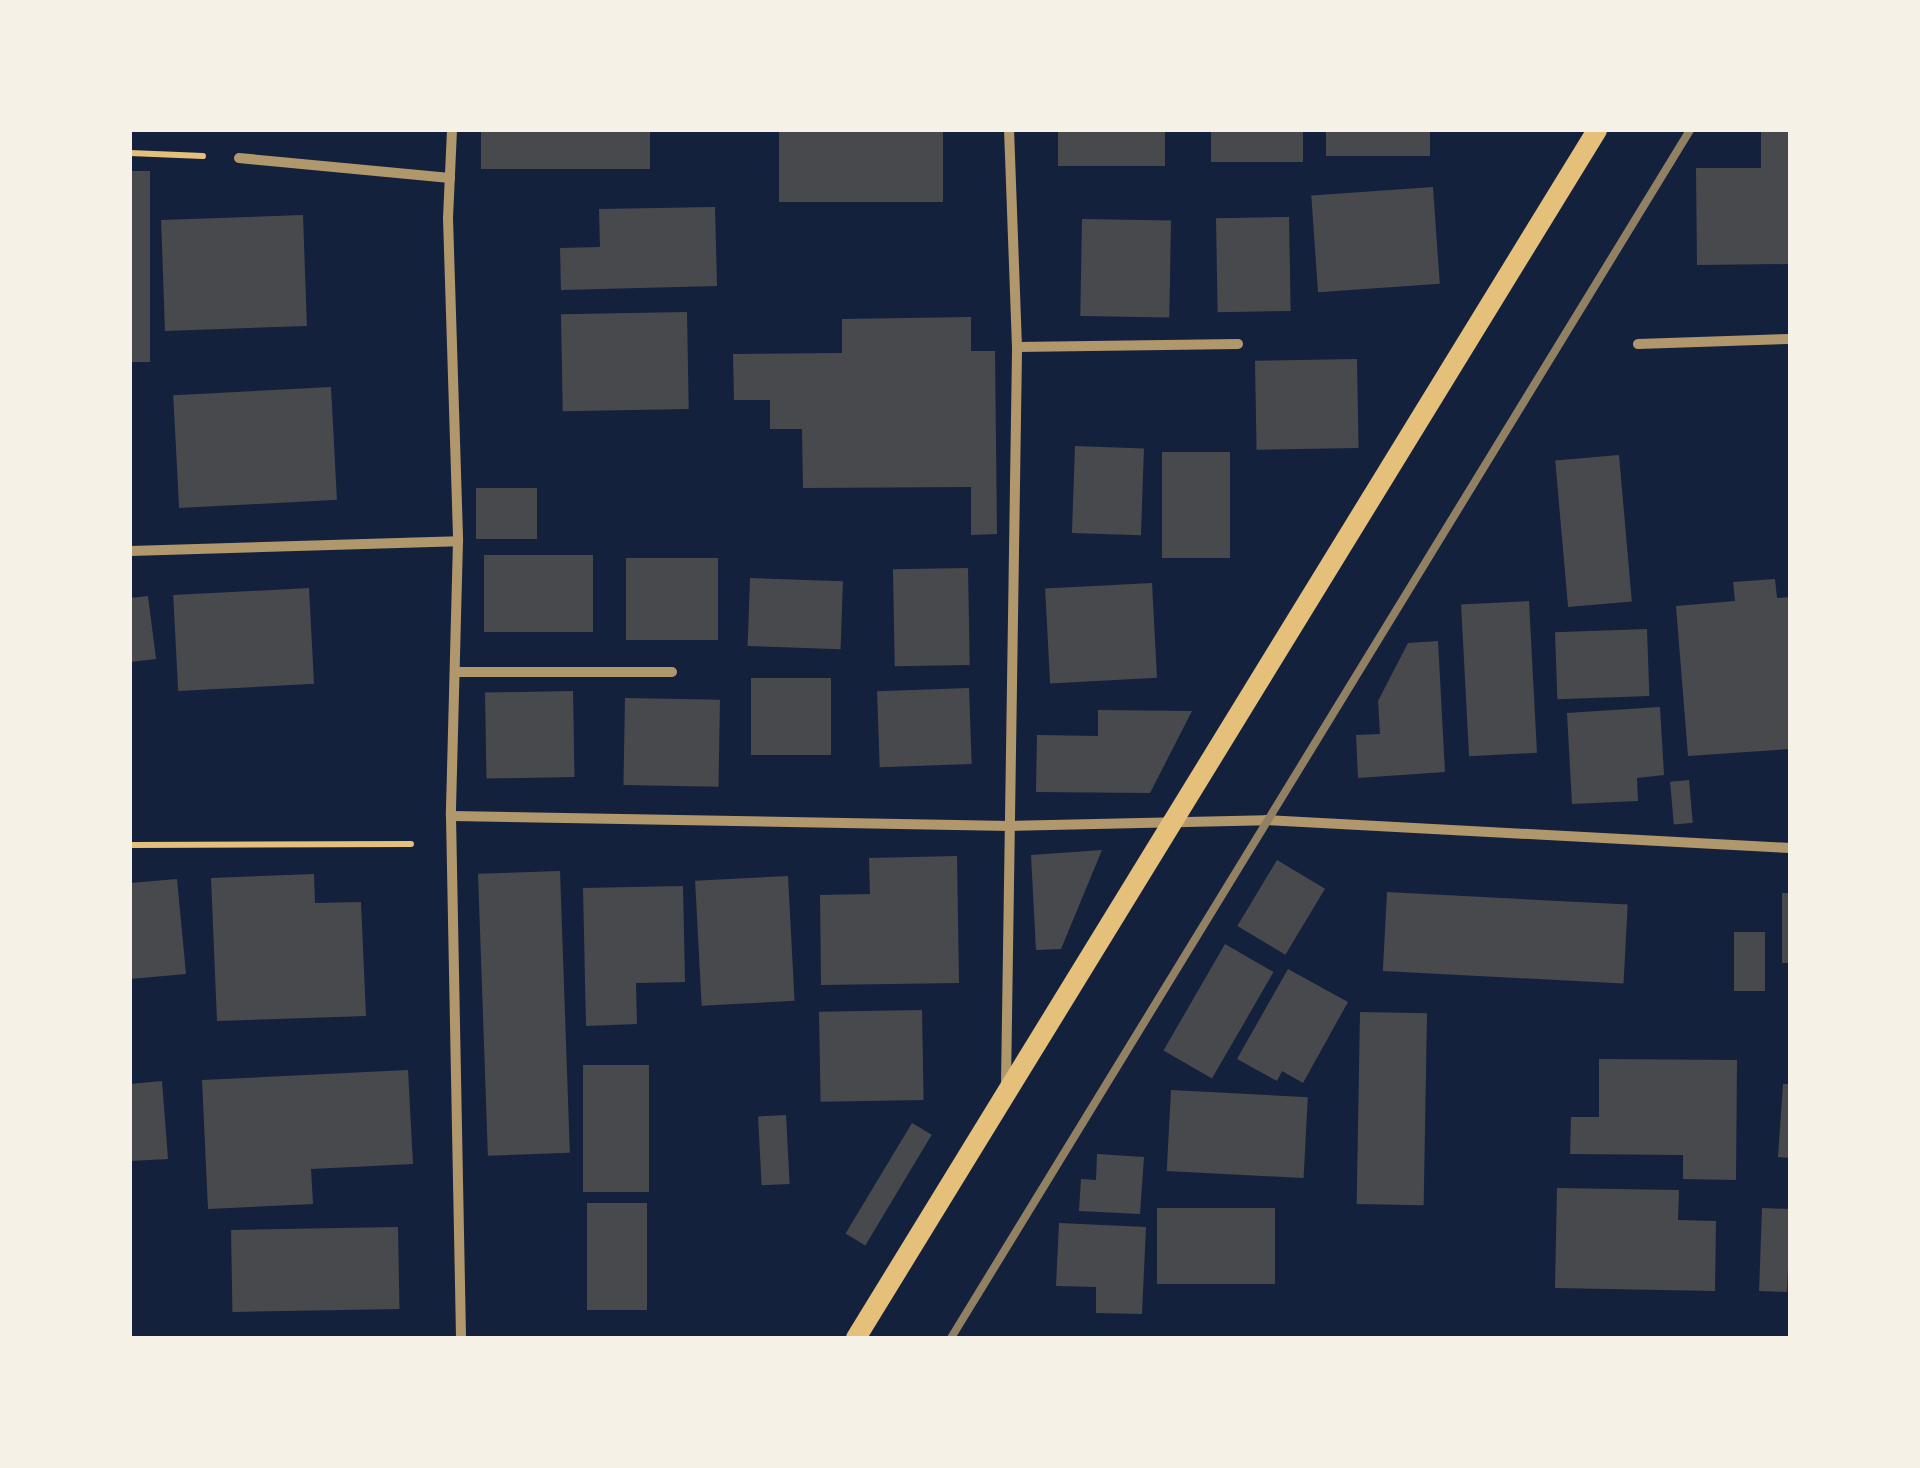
<!DOCTYPE html>
<style>
body{margin:0}
#map{position:relative;width:1920px;height:1468px;overflow:hidden;background:#14213d;font-family:Montserrat,sans-serif}
div>[style]{position:absolute}
.building>*{inset:0;background:#48494c;transform-origin:0 0}
.path>*{height:6px;margin:-3px;padding:0 3px;transform-origin:3px;border-radius:3px;background:#e5c07b}
.minor>*{height:10px;margin:-5px;padding:0 5px;transform-origin:5px;border-radius:5px;background:#b1986c}
.secondary>*{height:20px;margin:-10px;padding:0 10px;transform-origin:10px;border-radius:10px;background:#e5c07b}
.rail>*{height:8px;margin:-4px;padding:0 4px;transform-origin:4px;border-radius:4px;background:#918062}
span{translate:-50% -50%;white-space:nowrap;text-align:center;line-height:1.15;-webkit-text-stroke:10px #f6f1e7;paint-order:stroke}
.frame{position:absolute;inset:0;border:132px solid #f6f1e7;pointer-events:none}
</style>
<div id="map">
<div class="building">
<i style="left:481px;top:130px;width:169px;height:39px"></i>
<i style="left:779px;top:130px;width:164px;height:72px"></i>
<i style="left:1058px;top:130px;width:107px;height:36px"></i>
<i style="left:1211px;top:130px;width:92px;height:32px"></i>
<i style="left:1326px;top:130px;width:104px;height:26px"></i>
<i style="clip-path:polygon(1761px 130px,1790px 130px,1790px 264px,1697px 265px,1696px 168px,1761px 168px)"></i>
<i style="left:130px;top:171px;width:20px;height:191px"></i>
<i style="left:1433px;top:187px;width:97px;height:122px;rotate:86deg"></i>
<i style="clip-path:polygon(715px 207px,717px 286px,561px 290px,560px 248px,600px 247px,599px 209px)"></i>
<i style="left:303px;top:215px;width:111px;height:142px;rotate:88deg"></i>
<i style="left:1289px;top:217px;width:94px;height:73px;rotate:89deg"></i>
<i style="left:1082px;top:219px;width:89px;height:97px;rotate:1deg"></i>
<i style="left:687px;top:312px;width:97px;height:126px;rotate:89deg"></i>
<i style="clip-path:polygon(971px 317px,971px 351px,995px 351px,997px 534px,971px 535px,971px 487px,803px 488px,802px 429px,770px 429px,770px 400px,734px 400px,733px 354px,842px 353px,842px 319px)"></i>
<i style="left:1357px;top:359px;width:89px;height:102px;rotate:89deg"></i>
<i style="left:331px;top:387px;width:113px;height:158px;rotate:87deg"></i>
<i style="left:1075px;top:446px;width:69px;height:87px;rotate:2deg"></i>
<i style="left:1162px;top:452px;width:68px;height:106px"></i>
<i style="left:1619px;top:455px;width:147px;height:64px;rotate:85deg"></i>
<i style="left:537px;top:488px;width:51px;height:61px;rotate:90deg"></i>
<i style="left:484px;top:555px;width:109px;height:77px"></i>
<i style="left:626px;top:558px;width:92px;height:82px"></i>
<i style="left:968px;top:568px;width:97px;height:75px;rotate:89deg"></i>
<i style="left:750px;top:578px;width:93px;height:68px;rotate:2deg"></i>
<i style="clip-path:polygon(1775px 579px,1777px 598px,1790px 597px,1790px 749px,1688px 756px,1676px 606px,1735px 601px,1733px 582px)"></i>
<i style="left:1152px;top:583px;width:95px;height:107px;rotate:87deg"></i>
<i style="left:309px;top:588px;width:96px;height:136px;rotate:87deg"></i>
<i style="clip-path:polygon(148px 596px,156px 659px,130px 662px,130px 598px)"></i>
<i style="left:1529px;top:601px;width:152px;height:68px;rotate:87deg"></i>
<i style="left:1647px;top:629px;width:67px;height:92px;rotate:88deg"></i>
<i style="clip-path:polygon(1438px 641px,1445px 772px,1358px 778px,1356px 735px,1380px 734px,1378px 701px,1408px 643px)"></i>
<i style="left:751px;top:678px;width:80px;height:77px"></i>
<i style="left:969px;top:688px;width:76px;height:92px;rotate:88deg"></i>
<i style="left:573px;top:691px;width:86px;height:88px;rotate:89deg"></i>
<i style="left:625px;top:698px;width:95px;height:87px;rotate:1deg"></i>
<i style="clip-path:polygon(1660px 707px,1664px 775px,1637px 778px,1638px 801px,1572px 804px,1567px 713px)"></i>
<i style="clip-path:polygon(1098px 710px,1192px 711px,1150px 793px,1036px 792px,1037px 735px,1098px 736px)"></i>
<i style="left:1689px;top:780px;width:43px;height:19px;rotate:85deg"></i>
<i style="clip-path:polygon(1102px 850px,1061px 949px,1036px 950px,1031px 855px)"></i>
<i style="clip-path:polygon(957px 856px,959px 983px,821px 985px,820px 895px,870px 894px,869px 858px)"></i>
<i style="left:1277px;top:860px;width:56px;height:77px;rotate:31deg"></i>
<i style="left:560px;top:871px;width:282px;height:82px;rotate:88deg"></i>
<i style="clip-path:polygon(314px 874px,315px 903px,361px 902px,366px 1016px,217px 1021px,211px 878px)"></i>
<i style="left:788px;top:876px;width:125px;height:93px;rotate:87deg"></i>
<i style="clip-path:polygon(177px 879px,186px 974px,130px 979px,130px 883px)"></i>
<i style="clip-path:polygon(683px 886px,685px 982px,636px 983px,637px 1024px,586px 1026px,583px 888px)"></i>
<i style="left:1387px;top:892px;width:241px;height:79px;rotate:3deg"></i>
<i style="left:1782px;top:893px;width:8px;height:70px"></i>
<i style="left:1734px;top:932px;width:31px;height:59px"></i>
<i style="left:1225px;top:944px;width:56px;height:123px;rotate:30deg"></i>
<i style="clip-path:polygon(1288px 969px,1348px 1002px,1303px 1083px,1282px 1071px,1277px 1081px,1237px 1059px)"></i>
<i style="left:922px;top:1010px;width:90px;height:103px;rotate:89deg"></i>
<i style="left:1360px;top:1012px;width:67px;height:192px;rotate:1deg"></i>
<i style="clip-path:polygon(1599px 1059px,1737px 1060px,1736px 1180px,1683px 1179px,1683px 1155px,1570px 1154px,1571px 1117px,1599px 1117px)"></i>
<i style="left:649px;top:1065px;width:127px;height:66px;rotate:90deg"></i>
<i style="clip-path:polygon(408px 1070px,413px 1164px,311px 1169px,313px 1204px,208px 1209px,202px 1080px)"></i>
<i style="clip-path:polygon(162px 1081px,168px 1159px,130px 1161px,130px 1084px)"></i>
<i style="clip-path:polygon(1783px 1084px,1790px 1084px,1790px 1158px,1778px 1157px)"></i>
<i style="left:1171px;top:1090px;width:137px;height:81px;rotate:3deg"></i>
<i style="left:786px;top:1115px;width:69px;height:28px;rotate:87deg"></i>
<i style="left:912px;top:1123px;width:23px;height:129px;rotate:31deg"></i>
<i style="clip-path:polygon(1097px 1154px,1144px 1157px,1140px 1214px,1079px 1211px,1081px 1179px,1096px 1180px)"></i>
<i style="clip-path:polygon(1557px 1188px,1679px 1190px,1678px 1220px,1716px 1221px,1715px 1291px,1555px 1288px)"></i>
<i style="left:587px;top:1203px;width:60px;height:107px"></i>
<i style="left:1157px;top:1208px;width:118px;height:76px"></i>
<i style="left:1762px;top:1208px;width:28px;height:83px;rotate:2deg"></i>
<i style="clip-path:polygon(1059px 1223px,1146px 1227px,1142px 1314px,1096px 1313px,1096px 1287px,1056px 1286px)"></i>
<i style="left:398px;top:1227px;width:82px;height:167px;rotate:89deg"></i>
</div>
<div class="path">
<i style="left:130px;top:153px;width:73px;rotate:2.4deg"></i>
<i style="left:130px;top:845px;width:281px;rotate:-0.2deg"></i>
</div>
<div class="minor">
<i style="left:452px;top:130px;width:88px;rotate:92.6deg"></i>
<i style="left:448px;top:218px;width:323px;rotate:88.2deg"></i>
<i style="left:458px;top:541px;width:275px;rotate:91.5deg"></i>
<i style="left:451px;top:816px;width:522px;rotate:88.9deg"></i>
<i style="left:239px;top:158px;width:212px;rotate:5.4deg"></i>
<i style="left:1638px;top:344px;width:152px;rotate:-1.9deg"></i>
<i style="left:1017px;top:347px;width:221px;rotate:-0.8deg"></i>
<i style="left:130px;top:551px;width:328px;rotate:-1.7deg"></i>
<i style="left:455px;top:672px;width:217px"></i>
<i style="left:451px;top:816px;width:559px;rotate:1.02deg"></i>
<i style="left:1010px;top:826px;width:256px;rotate:-1.3deg"></i>
<i style="left:1266px;top:820px;width:525px;rotate:3.06deg"></i>
<i style="left:1006px;top:1084px;width:737px;rotate:-89.14deg"></i>
<i style="left:1017px;top:347px;width:217px;rotate:-92.1deg"></i>
</div>
<div class="secondary">
<i style="left:856px;top:1338px;width:1417px;rotate:-58.47deg"></i>
</div>
<div class="rail">
<i style="left:951px;top:1338px;width:1416px;rotate:-58.54deg"></i>
</div>
<div class="frame"></div>
</div>
